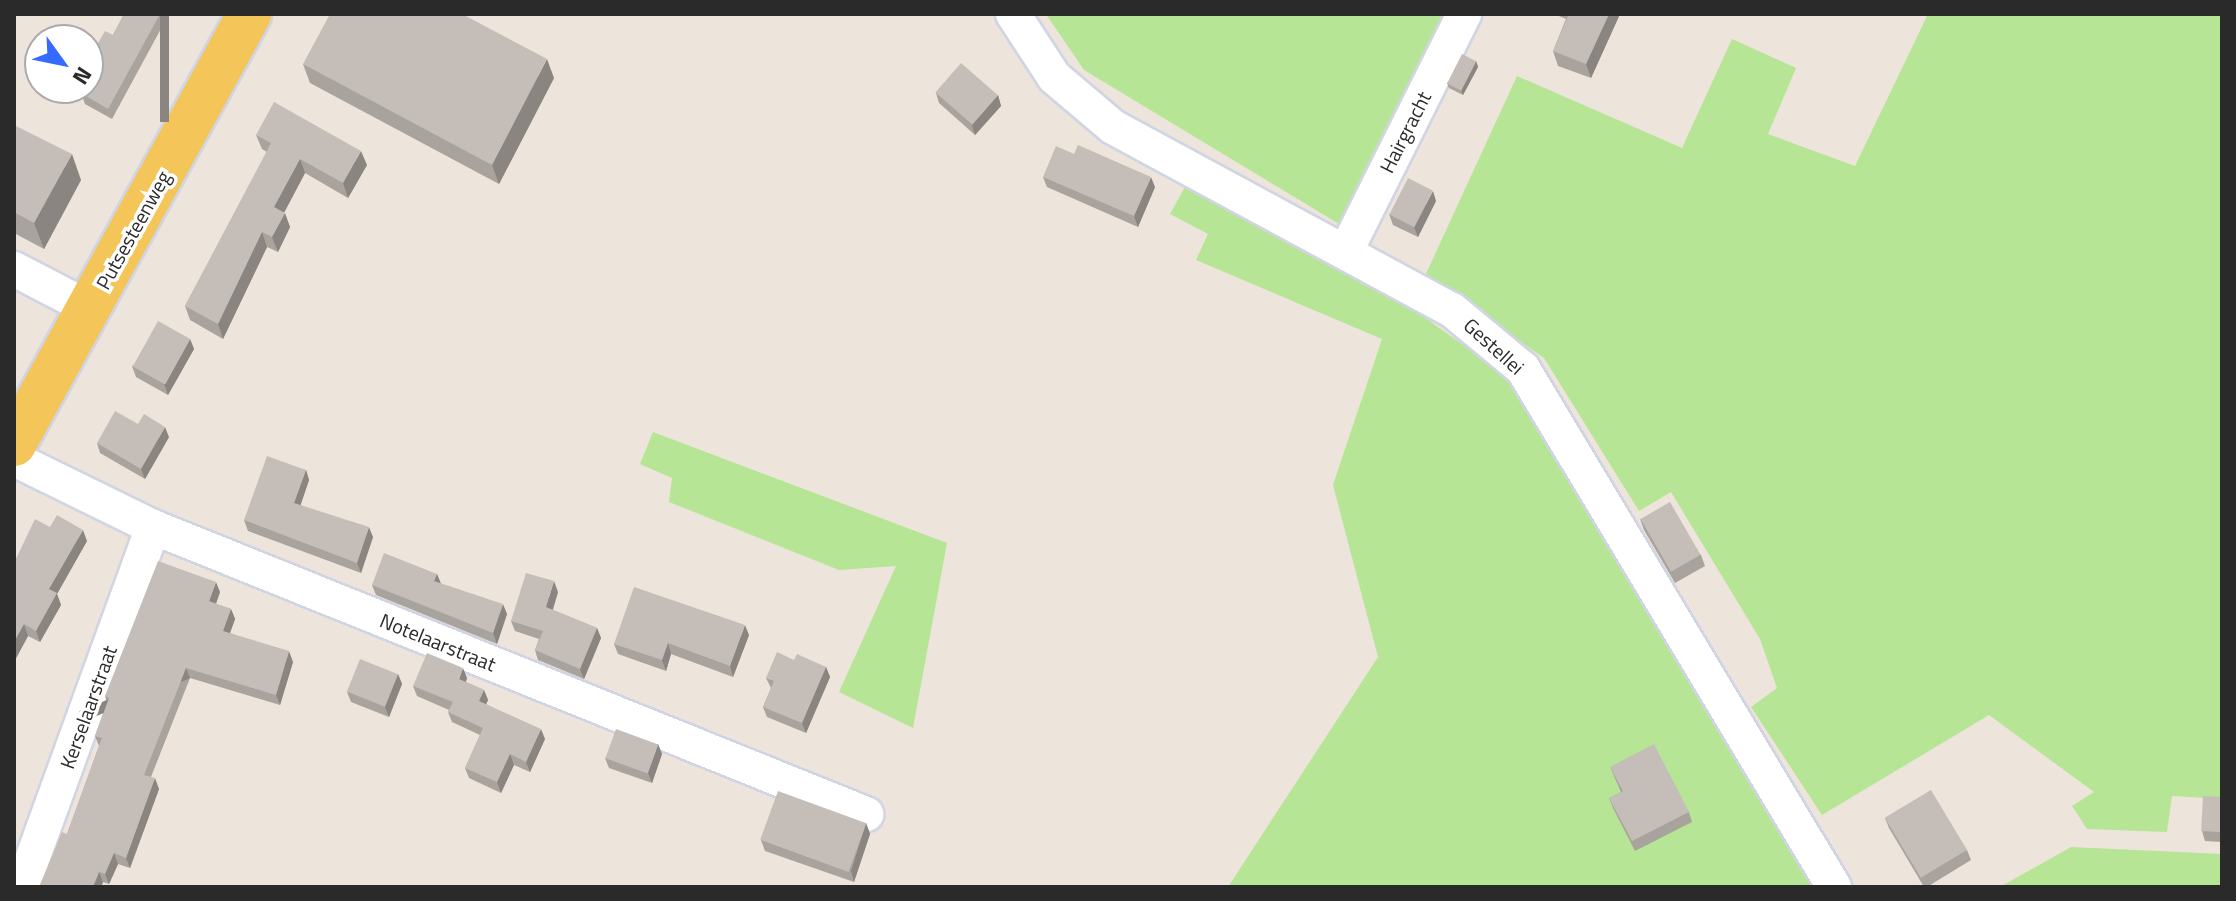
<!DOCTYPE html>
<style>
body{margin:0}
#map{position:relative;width:2236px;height:901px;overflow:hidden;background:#ede4db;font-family:"Titillium Web",sans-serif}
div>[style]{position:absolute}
.green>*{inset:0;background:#b6e596}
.roads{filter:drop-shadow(2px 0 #d1d5e3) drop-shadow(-2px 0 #d1d5e3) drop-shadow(0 2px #d1d5e3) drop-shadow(0 -2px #d1d5e3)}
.minor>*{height:34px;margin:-17px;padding:0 17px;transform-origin:17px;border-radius:17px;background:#fff}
.major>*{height:44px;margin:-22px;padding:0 22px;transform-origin:22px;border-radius:22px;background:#f4c558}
.wall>*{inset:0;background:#a9a39e}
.shaded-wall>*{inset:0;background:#8a8581;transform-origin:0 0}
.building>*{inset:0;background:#c5beb8;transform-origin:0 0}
span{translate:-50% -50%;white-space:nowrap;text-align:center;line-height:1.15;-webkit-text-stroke:7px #fff;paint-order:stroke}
.street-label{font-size:20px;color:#2a2a2a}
.frame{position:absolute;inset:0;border:16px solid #2a2a2a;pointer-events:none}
.north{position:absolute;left:24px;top:24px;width:80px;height:80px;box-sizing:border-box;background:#fff;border:2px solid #aaa;border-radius:50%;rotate:123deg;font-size:22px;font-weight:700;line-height:32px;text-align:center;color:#2a2a2a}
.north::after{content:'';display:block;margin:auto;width:28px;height:36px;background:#366aff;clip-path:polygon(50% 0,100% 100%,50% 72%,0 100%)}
</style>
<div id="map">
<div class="green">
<i style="clip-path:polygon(1046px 14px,1458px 14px,1344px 227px,1084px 70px)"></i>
<i style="clip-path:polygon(1928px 14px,2222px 14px,2222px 799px,2172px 796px,2167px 832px,2087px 829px,2072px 806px,2094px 792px,1989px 715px,1822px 815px,1751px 707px,1777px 688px,1760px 639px,1671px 492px,1639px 511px,1544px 358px,1425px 276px,1517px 76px,1682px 148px,1732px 39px,1796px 68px,1768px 134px,1855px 166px)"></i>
<i style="clip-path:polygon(1186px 185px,1408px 306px,1513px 380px,1816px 887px,1228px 887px,1378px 657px,1333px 485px,1382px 339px,1196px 260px,1208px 234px,1170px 214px)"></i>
<i style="clip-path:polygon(653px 432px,947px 543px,913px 728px,839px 692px,896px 566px,839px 570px,669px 502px,672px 478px,640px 464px)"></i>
<i style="clip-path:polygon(2071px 847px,2222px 854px,2222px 887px,2000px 887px)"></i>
</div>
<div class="roads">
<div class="minor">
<i style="left:1013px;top:14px;width:75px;rotate:56.9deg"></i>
<i style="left:1054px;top:77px;width:77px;rotate:40.3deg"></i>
<i style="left:1113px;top:127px;width:385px;rotate:28.4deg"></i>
<i style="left:1452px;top:310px;width:92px;rotate:39.7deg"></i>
<i style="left:1523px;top:369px;width:604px;rotate:59.02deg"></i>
<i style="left:1347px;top:249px;width:263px;rotate:-63.5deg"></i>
<i style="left:14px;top:269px;width:85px;rotate:27.5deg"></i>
<i style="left:14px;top:459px;width:155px;rotate:26.1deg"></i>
<i style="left:153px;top:527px;width:769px;rotate:21.93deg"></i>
<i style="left:22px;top:887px;width:383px;rotate:-70deg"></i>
</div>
<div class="major">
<i style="left:14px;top:444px;width:490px;rotate:-61.3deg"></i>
</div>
</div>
<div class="wall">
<i style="clip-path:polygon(124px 14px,169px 14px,112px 119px,85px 104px,81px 93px,100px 62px,98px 61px,94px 50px,113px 35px)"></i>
<i style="clip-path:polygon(1554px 14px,1620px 14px,1591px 78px,1558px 66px,1553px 51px,1566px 19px)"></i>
<i style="clip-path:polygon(1476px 61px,1478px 67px,1463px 95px,1449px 88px,1447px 83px)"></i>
<i style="clip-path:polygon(303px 64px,554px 78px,499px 184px,310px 83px)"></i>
<i style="clip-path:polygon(936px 93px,998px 95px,1001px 106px,975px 135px,939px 103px)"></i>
<i style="clip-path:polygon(14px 125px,81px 180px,44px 249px,14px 233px)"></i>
<i style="clip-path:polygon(256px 135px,367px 165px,348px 198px,305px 173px,284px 213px,290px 227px,278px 252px,267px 247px,223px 339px,190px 320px,185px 306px,267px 152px,262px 149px)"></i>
<i style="clip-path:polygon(1043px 177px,1155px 187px,1138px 227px,1047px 187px)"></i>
<i style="clip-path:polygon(1436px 201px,1418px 237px,1393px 225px,1389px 214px)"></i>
<i style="clip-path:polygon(190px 339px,194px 349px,168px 395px,136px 377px,132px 366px)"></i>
<i style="clip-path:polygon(169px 437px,145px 479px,100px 453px,97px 443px)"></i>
<i style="clip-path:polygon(306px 470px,309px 480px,300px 505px,373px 537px,361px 573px,248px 531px,244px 520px)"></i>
<i style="clip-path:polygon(1640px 519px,1701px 555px,1705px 566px,1675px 583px,1644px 530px)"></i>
<i style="clip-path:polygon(50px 527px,87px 541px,57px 594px,61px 605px,40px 642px,28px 636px,14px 662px,14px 563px)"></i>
<i style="clip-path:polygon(437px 574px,441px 584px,507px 614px,497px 644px,376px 595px,372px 585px)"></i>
<i style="clip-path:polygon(220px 592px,216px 604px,231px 609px,235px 619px,230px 633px,293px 662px,280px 705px,190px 678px,151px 777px,159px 789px,130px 868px,118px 864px,109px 884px,103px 882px,101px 887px,39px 887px,67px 834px,99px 746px,95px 736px,107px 703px,105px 696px)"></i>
<i style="clip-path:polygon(558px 592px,553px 610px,597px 628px,601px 638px,584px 679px,538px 660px,535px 650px,539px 639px,515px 631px,511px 621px)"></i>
<i style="clip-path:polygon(749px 635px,733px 677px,671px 654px,666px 671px,618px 654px,614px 644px)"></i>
<i style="clip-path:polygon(794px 660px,826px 667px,830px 677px,806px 733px,767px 717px,763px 707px,771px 688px,766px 678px)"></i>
<i style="clip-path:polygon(398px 674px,402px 684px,389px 717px,351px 702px,347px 692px)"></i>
<i style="clip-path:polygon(467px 678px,466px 682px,484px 690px,488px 700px,486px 704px,545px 739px,530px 772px,514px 765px,501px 793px,469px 778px,465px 768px,480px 735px,452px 722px,448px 712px,449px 710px,417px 696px,413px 686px)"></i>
<i style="clip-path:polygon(658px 744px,662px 754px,652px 783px,609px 768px,605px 758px)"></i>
<i style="clip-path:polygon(1610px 767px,1689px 812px,1692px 822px,1635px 851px,1613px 808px,1609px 798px,1621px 792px)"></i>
<i style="clip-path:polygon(2222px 797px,2222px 842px,2205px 841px,2202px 831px)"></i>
<i style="clip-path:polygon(1885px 818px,1967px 850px,1971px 860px,1927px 887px,1924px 887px,1889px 828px)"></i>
<i style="clip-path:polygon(866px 823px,870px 834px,854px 882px,765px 851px,761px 840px)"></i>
</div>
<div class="shaded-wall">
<i style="left:160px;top:14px;width:9px;height:108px"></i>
<i style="clip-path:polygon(1609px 14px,1620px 14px,1591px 78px,1586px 64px)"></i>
<i style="clip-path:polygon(547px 59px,554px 78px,499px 184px,492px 165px)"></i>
<i style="clip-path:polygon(1476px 61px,1478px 67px,1463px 95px,1461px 90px)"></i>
<i style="clip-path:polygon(998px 95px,1001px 106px,975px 135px,972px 125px)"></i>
<i style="clip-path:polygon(361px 151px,367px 165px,348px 198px,343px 183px)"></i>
<i style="clip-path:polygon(72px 154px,81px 180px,44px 249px,34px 223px)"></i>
<i style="clip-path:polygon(300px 159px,305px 173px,279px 222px,274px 207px)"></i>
<i style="clip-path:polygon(1151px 177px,1155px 187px,1138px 227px,1134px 216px)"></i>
<i style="clip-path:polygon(1433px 191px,1436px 201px,1418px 237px,1414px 227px)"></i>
<i style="clip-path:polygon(285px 213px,290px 227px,278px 252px,272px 237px)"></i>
<i style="clip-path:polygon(262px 232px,267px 247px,223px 339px,218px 324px)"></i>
<i style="clip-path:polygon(190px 339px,194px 349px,168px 395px,164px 384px)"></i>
<i style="clip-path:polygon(165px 427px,169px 437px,145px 479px,141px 469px)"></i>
<i style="clip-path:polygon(306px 470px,309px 480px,298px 513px,294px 503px)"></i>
<i style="clip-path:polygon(369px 527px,373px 537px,361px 573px,357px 563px)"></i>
<i style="clip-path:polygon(83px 530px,87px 541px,57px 594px,61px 605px,40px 642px,36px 631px,49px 589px)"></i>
<i style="clip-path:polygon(437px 574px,441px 584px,434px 581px)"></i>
<i style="clip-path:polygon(554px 581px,558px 592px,550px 618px,546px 607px)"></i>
<i style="clip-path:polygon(216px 582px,220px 592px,213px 612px,209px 601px)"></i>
<i style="clip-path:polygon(503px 604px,507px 614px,497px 644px,493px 633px)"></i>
<i style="clip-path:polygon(231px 609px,235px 619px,227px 641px,223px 631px)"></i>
<i style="clip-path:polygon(24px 624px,28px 636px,14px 662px,14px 642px)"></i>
<i style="clip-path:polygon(745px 625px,749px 635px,733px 677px,730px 666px)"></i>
<i style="clip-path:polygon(597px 628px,601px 638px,584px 679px,580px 669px)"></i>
<i style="clip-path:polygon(668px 643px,671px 654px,666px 671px,662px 660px)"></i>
<i style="clip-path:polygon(289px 651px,293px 662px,280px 705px,276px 695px)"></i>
<i style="clip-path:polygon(826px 667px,830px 677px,806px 733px,802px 723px)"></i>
<i style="left:186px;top:668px;width:11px;height:115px;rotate:68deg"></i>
<i style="clip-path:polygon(463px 668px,467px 678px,463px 689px,459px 679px)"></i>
<i style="clip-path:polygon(398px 674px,402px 684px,389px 717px,385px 707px)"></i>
<i style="clip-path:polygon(484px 690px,488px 700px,483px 711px,479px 701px)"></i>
<i style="clip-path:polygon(541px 729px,545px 739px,530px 772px,526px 762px)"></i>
<i style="clip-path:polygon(658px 744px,662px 754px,652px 783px,648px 773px)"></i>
<i style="clip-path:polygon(510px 754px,514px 765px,501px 793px,497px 782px)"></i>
<i style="clip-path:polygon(155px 778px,159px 789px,130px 868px,126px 858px)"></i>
<i style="clip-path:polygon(866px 823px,870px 834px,854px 882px,851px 871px)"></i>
<i style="clip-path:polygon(114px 853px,118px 864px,109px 884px,105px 874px)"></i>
<i style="clip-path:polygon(99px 872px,103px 882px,101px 887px,93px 887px)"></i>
</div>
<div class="building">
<i style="clip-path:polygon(124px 14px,160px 14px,108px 109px,81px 93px,85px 88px,88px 88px,88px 82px,103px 55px,94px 50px,105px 31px,113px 35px)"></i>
<i style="clip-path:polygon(330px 14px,462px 14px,547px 59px,492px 165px,303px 64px)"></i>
<i style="clip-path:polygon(1569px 14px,1609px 14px,1586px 64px,1553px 51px)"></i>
<i style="left:1462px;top:54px;width:16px;height:33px;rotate:27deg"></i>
<i style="left:961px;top:63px;width:49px;height:39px;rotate:41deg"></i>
<i style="clip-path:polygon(274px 102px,361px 151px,343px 183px,300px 159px,274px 207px,285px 213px,272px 237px,262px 232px,218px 324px,185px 306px,271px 143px,256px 135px)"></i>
<i style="clip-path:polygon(14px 125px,72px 154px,34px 223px,14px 212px)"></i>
<i style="clip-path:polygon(1078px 145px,1151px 177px,1134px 216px,1043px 177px,1056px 146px,1074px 154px)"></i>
<i style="left:1408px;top:178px;width:28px;height:41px;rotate:27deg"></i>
<i style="left:158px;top:321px;width:37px;height:52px;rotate:29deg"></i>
<i style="clip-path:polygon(115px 411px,138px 424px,144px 414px,165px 427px,141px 469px,97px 443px)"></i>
<i style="clip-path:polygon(267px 456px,306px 470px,294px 503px,369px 527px,357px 563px,244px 520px)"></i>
<i style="left:1670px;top:502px;width:61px;height:34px;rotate:60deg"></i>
<i style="clip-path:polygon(57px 515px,83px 530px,49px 589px,57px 593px,36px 631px,24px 624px,14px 642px,14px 563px,35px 519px,50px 527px)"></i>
<i style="clip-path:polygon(384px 553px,437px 574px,434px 581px,503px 604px,493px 633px,372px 585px)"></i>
<i style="clip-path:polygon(158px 561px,216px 582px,209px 601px,231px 609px,223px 631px,289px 651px,276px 695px,186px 668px,144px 775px,155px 778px,126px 858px,114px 853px,105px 874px,99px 872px,93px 887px,39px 887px,62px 832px,67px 834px,102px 738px,95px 736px,109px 698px,105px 696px)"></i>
<i style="clip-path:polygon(526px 573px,554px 581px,546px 607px,597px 628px,580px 669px,535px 650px,543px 631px,511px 621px)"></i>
<i style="clip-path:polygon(634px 587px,745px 625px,730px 666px,668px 643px,662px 660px,614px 644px)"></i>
<i style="clip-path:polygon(777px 652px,794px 660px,797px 654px,826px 667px,802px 723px,763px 707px,774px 681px,766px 678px)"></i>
<i style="clip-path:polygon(427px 653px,463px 668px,459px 679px,484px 690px,479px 701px,541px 729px,526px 762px,510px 754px,497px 782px,465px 768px,483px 728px,448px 712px,453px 702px,413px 686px)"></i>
<i style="left:360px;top:659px;width:41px;height:35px;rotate:22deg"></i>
<i style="left:616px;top:729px;width:45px;height:31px;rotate:20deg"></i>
<i style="clip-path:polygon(1654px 744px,1689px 812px,1632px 841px,1609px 798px,1623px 791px,1610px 767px)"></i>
<i style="left:1931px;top:790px;width:70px;height:54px;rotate:59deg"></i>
<i style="left:778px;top:791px;width:94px;height:52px;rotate:20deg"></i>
<i style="left:2203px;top:796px;width:19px;height:35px;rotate:3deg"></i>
</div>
<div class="street-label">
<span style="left:1405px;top:132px;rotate:-63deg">Hairgracht</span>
<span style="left:133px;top:230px;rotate:-61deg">Putsesteenweg</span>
<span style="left:1494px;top:346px;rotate:42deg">Gestellei</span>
<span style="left:438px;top:642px;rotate:22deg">Notelaarstraat</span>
<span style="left:88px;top:707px;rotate:-70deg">Kerselaarstraat</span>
</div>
<div class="frame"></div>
<div class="north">N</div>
</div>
